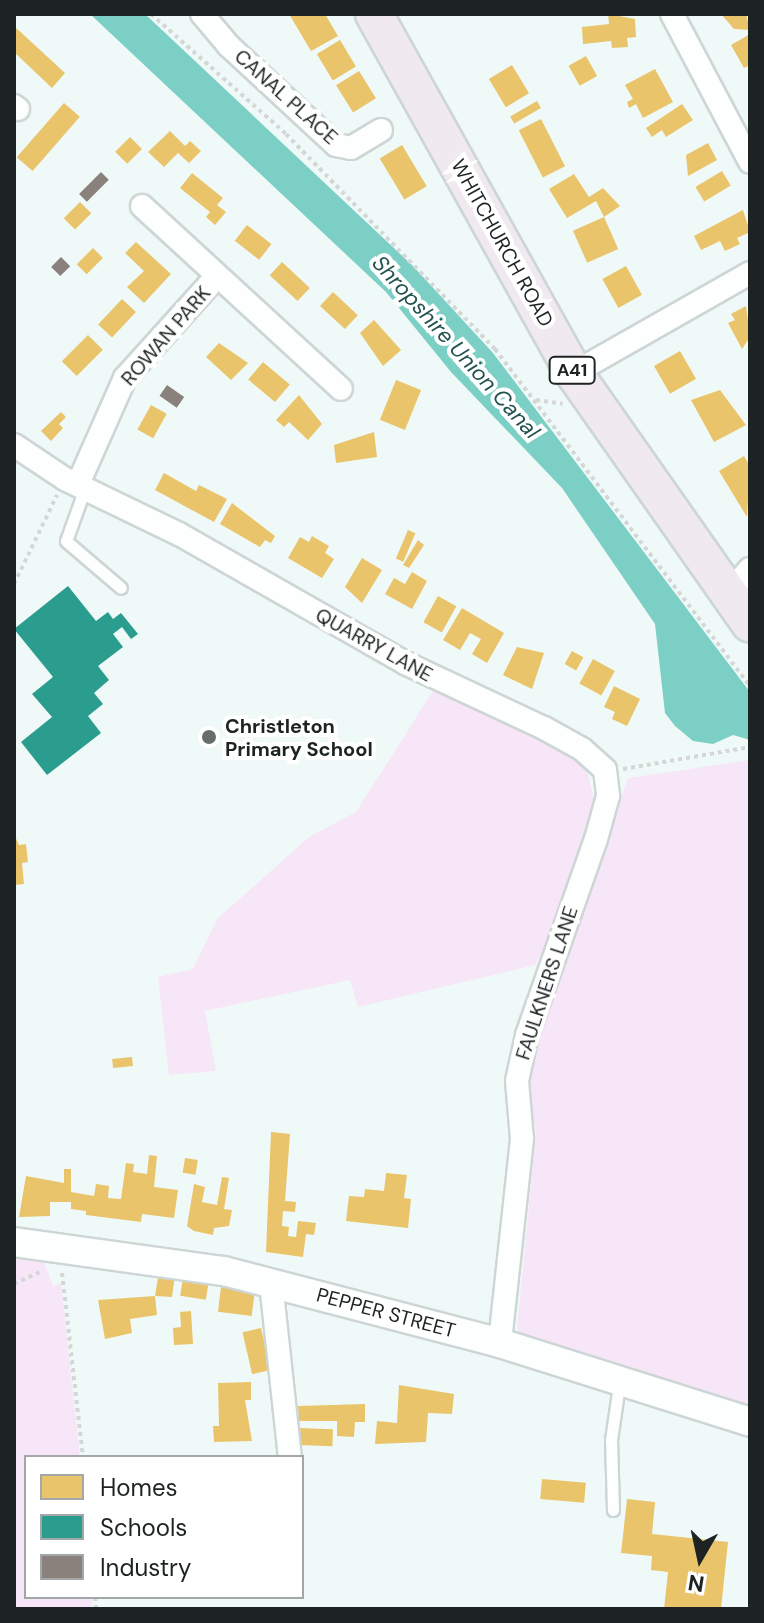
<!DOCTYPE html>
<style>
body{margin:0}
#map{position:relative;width:764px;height:1623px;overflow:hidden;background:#effaf8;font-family:"DM Sans",sans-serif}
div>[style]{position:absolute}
.green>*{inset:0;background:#f6e6f7}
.water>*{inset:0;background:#7ccfc5}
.homes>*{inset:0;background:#e9c46a;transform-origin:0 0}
.schools>*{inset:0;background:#2a9d8f}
.industry>*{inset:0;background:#8a817c;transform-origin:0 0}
.path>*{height:4px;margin-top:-2px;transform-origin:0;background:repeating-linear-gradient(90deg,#d5d7d7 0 4px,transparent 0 8px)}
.roads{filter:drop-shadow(2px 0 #cdd6d5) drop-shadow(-2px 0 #cdd6d5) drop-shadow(0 2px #cdd6d5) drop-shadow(0 -2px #cdd6d5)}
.service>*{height:11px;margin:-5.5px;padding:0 5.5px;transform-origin:5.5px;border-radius:5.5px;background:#fdfefe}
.minor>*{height:22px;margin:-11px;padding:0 11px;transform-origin:11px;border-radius:11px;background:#fdfefe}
.tertiary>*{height:28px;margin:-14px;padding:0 14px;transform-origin:14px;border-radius:14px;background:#fdfefe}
.trunk>*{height:36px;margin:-18px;padding:0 18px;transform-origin:18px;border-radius:18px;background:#f0eaf0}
.dots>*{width:22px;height:22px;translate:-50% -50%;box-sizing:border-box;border:4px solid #fff;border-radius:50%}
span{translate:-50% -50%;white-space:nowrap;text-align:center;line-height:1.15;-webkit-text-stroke:8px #fff;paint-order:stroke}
.shield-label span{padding:2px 6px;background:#fff;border:2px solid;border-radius:6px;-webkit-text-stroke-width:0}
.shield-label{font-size:18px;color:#1c2322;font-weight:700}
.street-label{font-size:20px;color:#1c2322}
.poi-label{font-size:20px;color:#1c2322;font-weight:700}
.left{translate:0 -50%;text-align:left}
.water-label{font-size:22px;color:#23534e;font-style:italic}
.frame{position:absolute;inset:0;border:16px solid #1c2322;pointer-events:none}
.legend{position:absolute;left:24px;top:1455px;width:280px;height:144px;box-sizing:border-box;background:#fff;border:2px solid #a4a7a7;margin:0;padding:10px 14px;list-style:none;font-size:24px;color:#1c2322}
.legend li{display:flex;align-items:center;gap:16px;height:40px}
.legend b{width:40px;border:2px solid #a4a7a7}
.north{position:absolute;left:660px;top:1519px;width:80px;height:80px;-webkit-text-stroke:6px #fff;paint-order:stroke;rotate:189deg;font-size:22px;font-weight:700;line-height:32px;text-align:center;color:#1c2322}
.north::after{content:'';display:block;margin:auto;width:28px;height:36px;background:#1c2322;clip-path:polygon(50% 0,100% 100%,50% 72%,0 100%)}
</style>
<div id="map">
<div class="green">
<i style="clip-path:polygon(433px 691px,536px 732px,586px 767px,596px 807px,554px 929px,535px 965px,358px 1007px,350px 980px,205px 1011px,216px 1071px,169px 1075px,158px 977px,193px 969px,217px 919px,309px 837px,356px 812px)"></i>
<i style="clip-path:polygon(750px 760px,750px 1407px,574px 1359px,521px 1339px,517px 1328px,536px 1133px,528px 1091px,534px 1039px,628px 778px)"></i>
<i style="clip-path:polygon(14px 1256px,43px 1259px,53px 1286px,61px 1283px,80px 1457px,26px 1457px,26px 1597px,92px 1597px,92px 1609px,14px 1609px)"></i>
</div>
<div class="water">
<i style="clip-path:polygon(90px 14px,145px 14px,413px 266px,493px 353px,750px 692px,750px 740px,733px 735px,713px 744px,693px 741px,675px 726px,665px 713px,655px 624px,562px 488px,451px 372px,386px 292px)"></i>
</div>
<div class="homes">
<i style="clip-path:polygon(289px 14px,325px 14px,338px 36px,311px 51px)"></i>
<i style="clip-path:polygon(608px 14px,635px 19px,636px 37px,627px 38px,628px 47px,612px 48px,611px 41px,583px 44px,582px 27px,609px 24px)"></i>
<i style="clip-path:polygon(721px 14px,746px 14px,750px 30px,734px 29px)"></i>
<i style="clip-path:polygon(14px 26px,65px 73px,52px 88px,14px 52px)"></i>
<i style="clip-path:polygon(750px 34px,750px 65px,744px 68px,731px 45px)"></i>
<i style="left:340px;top:40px;width:31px;height:27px;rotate:59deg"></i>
<i style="left:586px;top:56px;width:23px;height:20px;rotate:61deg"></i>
<i style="left:512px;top:65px;width:33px;height:27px;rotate:59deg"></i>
<i style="clip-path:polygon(655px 69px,673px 102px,643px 118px,636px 104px,629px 108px,627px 102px,633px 99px,625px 85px)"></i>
<i style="left:359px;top:71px;width:32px;height:27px;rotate:58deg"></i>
<i style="left:537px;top:101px;width:8px;height:31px;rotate:60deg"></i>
<i style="left:64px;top:103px;width:21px;height:72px;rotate:41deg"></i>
<i style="clip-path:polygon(682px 104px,693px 120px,666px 137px,662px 130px,652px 137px,646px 128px)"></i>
<i style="left:541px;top:119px;width:53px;height:25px;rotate:63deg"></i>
<i style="clip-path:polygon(170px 131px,185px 146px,190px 141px,201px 151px,189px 163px,178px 153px,164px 167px,148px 152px)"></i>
<i style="left:130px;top:137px;width:17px;height:21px;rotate:45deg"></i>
<i style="clip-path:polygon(708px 143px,717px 160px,688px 176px,686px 155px)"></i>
<i style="left:402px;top:145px;width:48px;height:26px;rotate:59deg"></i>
<i style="left:722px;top:171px;width:17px;height:31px;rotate:59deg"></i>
<i style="clip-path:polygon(192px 173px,223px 198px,217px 205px,226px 212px,215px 225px,206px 217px,210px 212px,180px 188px)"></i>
<i style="clip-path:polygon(574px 174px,589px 197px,603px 188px,620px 206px,604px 217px,596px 201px,567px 218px,549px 189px)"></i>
<i style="left:80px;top:202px;width:16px;height:23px;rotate:45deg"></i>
<i style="clip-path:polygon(743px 210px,750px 232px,737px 238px,740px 244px,725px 251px,720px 241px,701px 250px,694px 236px)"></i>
<i style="left:604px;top:217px;width:35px;height:34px;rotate:66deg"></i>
<i style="left:247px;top:225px;width:31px;height:20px;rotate:38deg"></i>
<i style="clip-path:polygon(136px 242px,171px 274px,144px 303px,127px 287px,144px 271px,125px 253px)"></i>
<i style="left:93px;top:248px;width:14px;height:23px;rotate:45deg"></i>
<i style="left:282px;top:262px;width:38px;height:18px;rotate:43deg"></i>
<i style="left:626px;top:266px;width:33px;height:27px;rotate:61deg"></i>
<i style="left:333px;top:292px;width:34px;height:19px;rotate:43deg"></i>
<i style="left:122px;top:299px;width:19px;height:35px;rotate:43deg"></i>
<i style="clip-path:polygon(746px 306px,750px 337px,742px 349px,728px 323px,735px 320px,731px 314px)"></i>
<i style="clip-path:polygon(374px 320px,401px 350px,383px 366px,360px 333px)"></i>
<i style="left:88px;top:335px;width:21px;height:37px;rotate:45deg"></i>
<i style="clip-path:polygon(219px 343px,248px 363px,231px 380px,206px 357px)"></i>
<i style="left:680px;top:351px;width:32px;height:30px;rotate:60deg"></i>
<i style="left:263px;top:362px;width:35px;height:23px;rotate:40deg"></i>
<i style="left:396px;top:380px;width:27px;height:43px;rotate:22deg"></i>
<i style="clip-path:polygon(720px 390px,746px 425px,714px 442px,691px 400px)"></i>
<i style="clip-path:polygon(299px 395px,322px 424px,308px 440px,289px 422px,284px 427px,276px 420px)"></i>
<i style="left:151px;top:405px;width:18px;height:28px;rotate:29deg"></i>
<i style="clip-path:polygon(61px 412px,66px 417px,59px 424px,63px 428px,51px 441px,41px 431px)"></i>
<i style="clip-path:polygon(374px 432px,377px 457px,336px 463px,334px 445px)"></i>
<i style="clip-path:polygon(744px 456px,750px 466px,747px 517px,719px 471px)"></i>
<i style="clip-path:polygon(164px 473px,196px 491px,199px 485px,227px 499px,214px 522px,155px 490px)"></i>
<i style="clip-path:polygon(232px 503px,275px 536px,271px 543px,265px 540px,260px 547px,220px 524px)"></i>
<i style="left:408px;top:530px;width:8px;height:31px;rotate:23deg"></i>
<i style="clip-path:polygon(312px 536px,329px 546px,325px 553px,334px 559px,322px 578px,288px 558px,300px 537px,309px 542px)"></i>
<i style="clip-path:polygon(418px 540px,424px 545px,409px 568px,403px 565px)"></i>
<i style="clip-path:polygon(362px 558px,382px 570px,362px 603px,345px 587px)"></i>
<i style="clip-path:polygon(412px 572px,427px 581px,412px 609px,385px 594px,394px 578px,405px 584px)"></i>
<i style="left:438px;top:596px;width:21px;height:30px;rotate:29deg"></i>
<i style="clip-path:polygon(462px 608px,504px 633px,487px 663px,472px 654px,481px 639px,470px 633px,460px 650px,443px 640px)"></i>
<i style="clip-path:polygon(517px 647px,544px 653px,532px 689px,503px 675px)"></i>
<i style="left:572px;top:651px;width:13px;height:15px;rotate:29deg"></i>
<i style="left:593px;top:659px;width:25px;height:28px;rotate:29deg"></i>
<i style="clip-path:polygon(614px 686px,640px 699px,627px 726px,612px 719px,615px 712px,604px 707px)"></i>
<i style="clip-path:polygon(14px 834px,19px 845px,26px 844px,28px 862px,22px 863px,24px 884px,14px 885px)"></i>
<i style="left:132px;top:1057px;width:9px;height:20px;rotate:84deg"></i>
<i style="clip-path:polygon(271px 1132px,290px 1134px,285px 1201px,296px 1202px,295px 1212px,283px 1211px,282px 1226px,289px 1227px,288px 1236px,296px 1237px,298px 1221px,316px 1223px,314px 1235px,306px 1234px,303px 1257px,266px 1252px)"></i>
<i style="clip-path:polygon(149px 1155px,157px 1156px,154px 1187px,178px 1190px,174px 1218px,142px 1214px,141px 1222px,86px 1215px,86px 1211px,71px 1209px,71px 1202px,50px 1202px,50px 1216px,19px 1217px,26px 1176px,64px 1183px,64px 1169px,71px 1169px,71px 1192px,94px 1196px,96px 1184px,109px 1186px,108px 1198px,121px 1199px,126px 1163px,134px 1164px,133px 1172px,147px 1174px)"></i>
<i style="left:185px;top:1158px;width:13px;height:15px;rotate:9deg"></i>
<i style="clip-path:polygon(386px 1173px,407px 1175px,404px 1198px,411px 1199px,408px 1228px,346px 1221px,349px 1196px,364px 1197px,365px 1189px,384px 1191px)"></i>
<i style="clip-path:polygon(222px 1177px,229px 1178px,224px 1209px,232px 1210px,229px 1226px,214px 1228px,213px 1235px,194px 1231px,187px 1226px,194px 1184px,205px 1187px,202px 1202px,217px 1205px)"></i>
<i style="clip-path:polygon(159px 1272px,175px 1275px,172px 1297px,155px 1296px,157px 1315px,130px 1319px,132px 1333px,105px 1339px,98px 1300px,155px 1296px)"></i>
<i style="left:183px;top:1278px;width:26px;height:18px;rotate:9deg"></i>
<i style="left:221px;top:1287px;width:34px;height:25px;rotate:7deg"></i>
<i style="clip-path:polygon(191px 1311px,193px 1344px,174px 1345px,173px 1328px,181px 1327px,180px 1312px)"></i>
<i style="left:261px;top:1328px;width:43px;height:19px;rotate:77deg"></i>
<i style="clip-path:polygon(251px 1382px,251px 1400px,245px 1400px,252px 1441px,214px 1442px,213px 1426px,219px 1426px,218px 1383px)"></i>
<i style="clip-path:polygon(399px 1385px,454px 1394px,452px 1414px,428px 1413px,426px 1442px,375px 1444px,377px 1421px,397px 1423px)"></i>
<i style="clip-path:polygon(365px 1404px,365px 1422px,355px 1422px,354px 1437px,337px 1436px,337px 1421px,299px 1421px,298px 1406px)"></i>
<i style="left:298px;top:1428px;width:35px;height:17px;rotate:2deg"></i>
<i style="left:542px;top:1479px;width:44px;height:20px;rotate:5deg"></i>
<i style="clip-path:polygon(627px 1499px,655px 1502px,652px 1534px,728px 1542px,721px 1609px,664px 1609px,668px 1572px,651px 1570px,652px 1556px,621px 1553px)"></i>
</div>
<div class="schools">
<i style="clip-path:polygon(68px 586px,96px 621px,108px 612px,113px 619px,121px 613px,138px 634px,131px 639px,122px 627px,113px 634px,123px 647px,98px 666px,109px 680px,94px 693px,103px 704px,88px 716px,101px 733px,47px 775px,21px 742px,52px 717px,32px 694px,53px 677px,14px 629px)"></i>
</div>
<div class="industry">
<i style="left:101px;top:172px;width:11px;height:31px;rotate:45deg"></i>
<i style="left:61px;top:257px;width:13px;height:14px;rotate:45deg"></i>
<i style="left:167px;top:385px;width:21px;height:13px;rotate:35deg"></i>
</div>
<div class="path">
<i style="left:151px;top:14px;width:181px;rotate:41.6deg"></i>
<i style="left:286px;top:134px;width:300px;rotate:45.8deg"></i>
<i style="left:495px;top:349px;width:423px;rotate:52.9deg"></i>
<i style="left:536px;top:400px;width:27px;rotate:8deg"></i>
<i style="left:14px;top:584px;width:99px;rotate:-64.2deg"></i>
<i style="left:623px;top:769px;width:129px;rotate:-9.8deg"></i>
<i style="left:62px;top:1273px;width:185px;rotate:83.5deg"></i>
<i style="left:14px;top:1284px;width:31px;rotate:-25deg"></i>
<i style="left:95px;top:1597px;width:12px;rotate:85deg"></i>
</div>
<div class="roads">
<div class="service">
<i style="left:85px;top:488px;width:56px;rotate:109.7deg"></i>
<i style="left:66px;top:541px;width:72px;rotate:40.5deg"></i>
<i style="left:613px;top:1510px;width:70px;rotate:-91.6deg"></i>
<i style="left:611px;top:1440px;width:56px;rotate:-81.7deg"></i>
</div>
<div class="minor">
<i style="left:202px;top:14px;width:42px;rotate:49.8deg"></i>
<i style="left:229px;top:46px;width:146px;rotate:42.8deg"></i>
<i style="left:336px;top:145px;width:15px;rotate:11deg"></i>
<i style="left:351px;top:148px;width:35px;rotate:-31deg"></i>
<i style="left:672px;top:14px;width:167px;rotate:62.2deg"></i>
<i style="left:14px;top:106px;width:5px;rotate:37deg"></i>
<i style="left:142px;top:206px;width:270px;rotate:42.6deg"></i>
<i style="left:574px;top:373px;width:202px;rotate:-29.6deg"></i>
<i style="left:14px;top:445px;width:61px;rotate:33.7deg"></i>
<i style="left:65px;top:479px;width:127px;rotate:25.8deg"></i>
<i style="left:179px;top:534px;width:260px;rotate:29.7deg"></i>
<i style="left:405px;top:663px;width:153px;rotate:25.1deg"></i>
<i style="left:544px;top:728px;width:43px;rotate:28.9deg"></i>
<i style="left:582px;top:749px;width:31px;rotate:42deg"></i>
<i style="left:605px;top:770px;width:26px;rotate:83deg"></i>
<i style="left:608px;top:796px;width:45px;rotate:105.6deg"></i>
<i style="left:596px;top:839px;width:208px;rotate:109.4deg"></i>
<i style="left:527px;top:1035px;width:47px;rotate:102.3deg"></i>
<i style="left:517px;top:1081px;width:58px;rotate:85.1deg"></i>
<i style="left:522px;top:1139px;width:205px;rotate:96.2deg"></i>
<i style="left:78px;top:484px;width:116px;rotate:-66.1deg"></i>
<i style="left:125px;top:378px;width:137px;rotate:-48deg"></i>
<i style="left:728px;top:594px;width:33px;rotate:-49deg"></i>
<i style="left:271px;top:1283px;width:175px;rotate:83.8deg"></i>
</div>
<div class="tertiary">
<i style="left:14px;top:1242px;width:212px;rotate:7.9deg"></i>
<i style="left:224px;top:1271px;width:285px;rotate:14.6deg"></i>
<i style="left:500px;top:1343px;width:262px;rotate:17.5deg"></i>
</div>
<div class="trunk">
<i style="left:374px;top:14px;width:411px;rotate:60.9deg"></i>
<i style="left:574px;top:373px;width:306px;rotate:54.9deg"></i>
</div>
</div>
<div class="dots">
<i style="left:209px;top:737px;background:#666e6d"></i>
</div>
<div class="shield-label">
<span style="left:572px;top:370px">A41</span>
</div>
<div class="street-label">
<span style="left:286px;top:97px;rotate:42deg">CANAL PLACE</span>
<span style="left:502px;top:243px;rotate:61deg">WHITCHURCH ROAD</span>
<span style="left:166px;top:336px;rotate:-49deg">ROWAN PARK</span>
<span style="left:374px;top:645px;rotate:29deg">QUARRY LANE</span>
<span style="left:547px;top:983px;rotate:-72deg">FAULKNERS LANE</span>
<span style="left:386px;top:1313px;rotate:15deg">PEPPER STREET</span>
</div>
<div class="poi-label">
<span class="left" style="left:225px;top:738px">Christleton<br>Primary School</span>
</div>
<div class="water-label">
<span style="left:456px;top:347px;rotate:48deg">Shropshire Union Canal</span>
</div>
<div class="frame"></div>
<ul class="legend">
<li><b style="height:22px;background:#e9c46a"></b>Homes</li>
<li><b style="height:22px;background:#2a9d8f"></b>Schools</li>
<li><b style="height:22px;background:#8a817c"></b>Industry</li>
</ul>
<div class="north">N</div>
</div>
